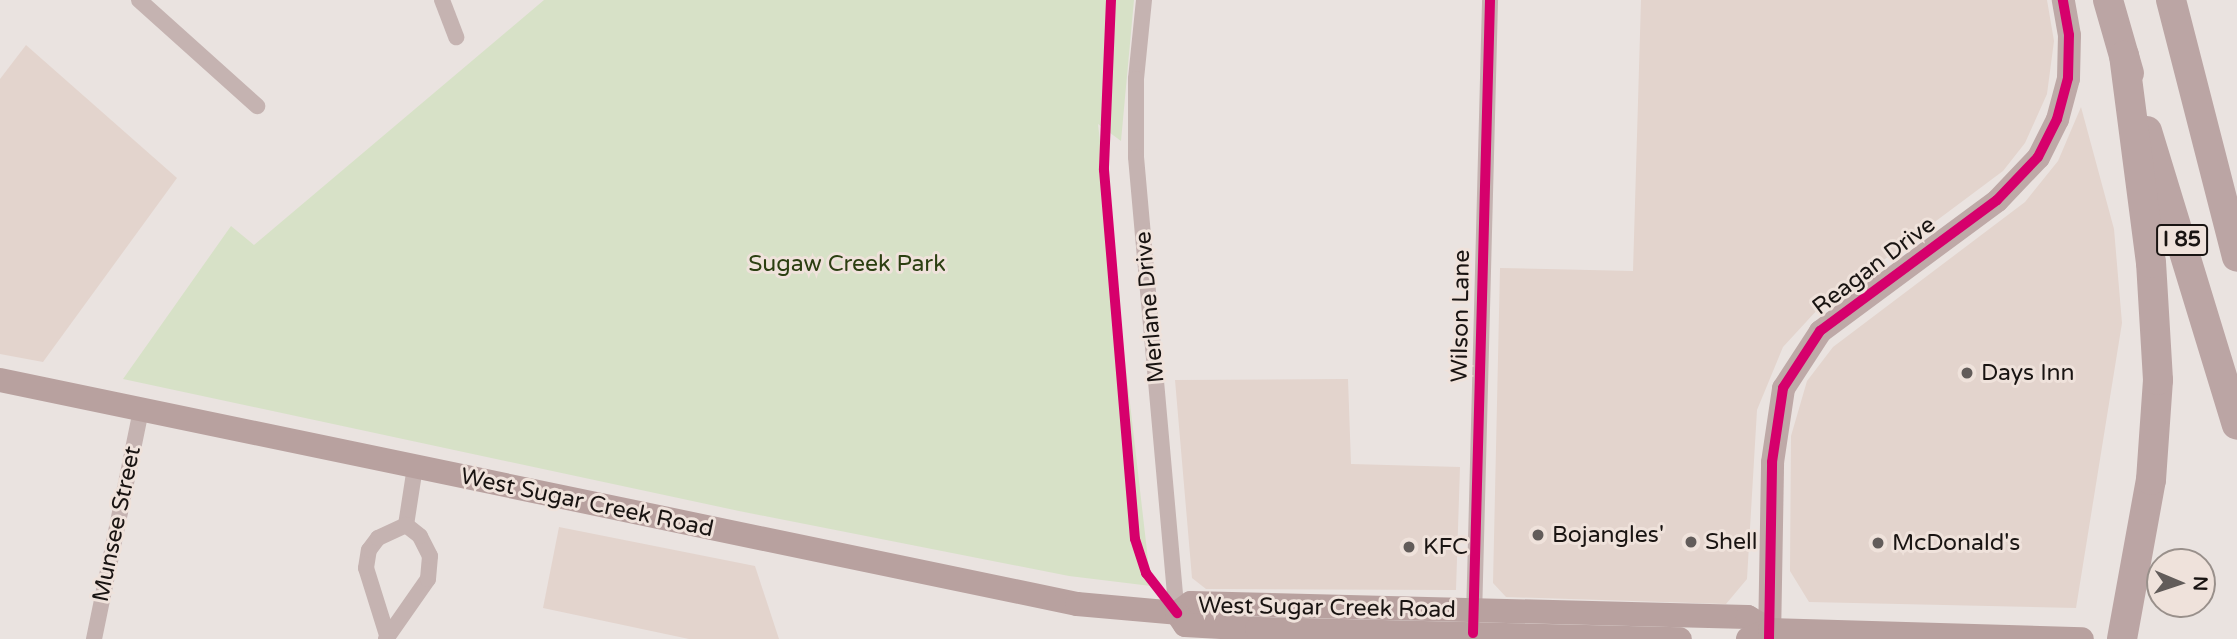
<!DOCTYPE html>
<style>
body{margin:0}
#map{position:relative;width:2237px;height:639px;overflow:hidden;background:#eae3e0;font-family:"Varela Round",sans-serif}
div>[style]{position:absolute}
.built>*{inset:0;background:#e3d4cd}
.green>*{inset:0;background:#d7e1c7}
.street>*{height:16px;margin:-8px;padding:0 8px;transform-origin:8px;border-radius:8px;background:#c5b3b1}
.secondary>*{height:23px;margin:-11.5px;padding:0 11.5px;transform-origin:11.5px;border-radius:11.5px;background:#bea9a7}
.primary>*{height:24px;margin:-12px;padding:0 12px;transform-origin:12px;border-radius:12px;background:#b8a19f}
.highway>*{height:30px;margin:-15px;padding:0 15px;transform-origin:15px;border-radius:15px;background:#bba5a4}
.cycleway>*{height:10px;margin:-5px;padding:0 5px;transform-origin:5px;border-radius:5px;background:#d6006c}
.dots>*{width:19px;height:19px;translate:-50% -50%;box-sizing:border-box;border:4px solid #efe2db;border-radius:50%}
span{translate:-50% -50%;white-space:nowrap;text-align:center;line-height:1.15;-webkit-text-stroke:6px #efe2db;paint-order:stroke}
.shield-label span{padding:2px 5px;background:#efe2db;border:2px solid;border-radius:5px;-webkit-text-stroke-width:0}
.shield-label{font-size:21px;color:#191412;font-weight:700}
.park-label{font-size:23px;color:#2b3f11}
.street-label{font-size:23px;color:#191412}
.poi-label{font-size:23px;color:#191412}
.left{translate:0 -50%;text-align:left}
.north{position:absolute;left:2146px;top:548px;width:70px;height:70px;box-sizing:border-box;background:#efe2db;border:2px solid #99908b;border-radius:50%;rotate:92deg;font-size:19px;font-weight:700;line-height:28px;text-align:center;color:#191412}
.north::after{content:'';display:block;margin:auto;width:24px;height:32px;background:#625c5a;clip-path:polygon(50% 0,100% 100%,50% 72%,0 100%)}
</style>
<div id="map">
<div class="built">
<i style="clip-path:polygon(1641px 0,2047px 0,2054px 41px,2047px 94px,2025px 143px,2003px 171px,1818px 309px,1783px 347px,1757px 410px,1747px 579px,1726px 604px,1506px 597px,1493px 583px,1500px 268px,1633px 271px)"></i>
<i style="clip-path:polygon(26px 45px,177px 178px,43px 362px,0 354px,0 79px)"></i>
<i style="clip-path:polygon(2081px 107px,2114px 229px,2122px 323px,2076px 608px,1809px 602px,1790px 571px,1791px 436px,1807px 381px,1833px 347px,2025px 202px,2058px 161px)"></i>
<i style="clip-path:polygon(1348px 379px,1351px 464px,1460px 467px,1456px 590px,1206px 589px,1192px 578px,1175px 380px)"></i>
<i style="clip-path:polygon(559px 527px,755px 566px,779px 639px,689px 639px,543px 608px)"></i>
</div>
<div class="green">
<i style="clip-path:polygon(544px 0,1134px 0,1121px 141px,1098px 124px,1151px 586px,1069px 576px,739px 511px,123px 379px,231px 226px,254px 245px)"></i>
</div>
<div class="street">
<i style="left:139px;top:0;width:159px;rotate:41.9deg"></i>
<i style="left:442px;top:0;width:40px;rotate:69deg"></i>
<i style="left:1144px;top:0;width:79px;rotate:95.8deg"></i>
<i style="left:1136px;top:79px;width:78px;rotate:90deg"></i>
<i style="left:1136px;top:157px;width:458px;rotate:84.9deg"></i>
<i style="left:406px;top:525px;width:59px;rotate:-81.2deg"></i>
<i style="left:1474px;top:617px;width:617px;rotate:-88.51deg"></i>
<i style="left:387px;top:635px;width:70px;rotate:-107.4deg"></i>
<i style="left:366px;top:568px;width:18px;rotate:-81deg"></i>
<i style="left:369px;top:550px;width:15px;rotate:-53deg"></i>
<i style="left:378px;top:538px;width:31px;rotate:-25deg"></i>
<i style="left:94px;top:639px;width:234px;rotate:-78.4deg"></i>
<i style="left:386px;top:639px;width:73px;rotate:-55deg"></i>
<i style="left:428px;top:579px;width:23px;rotate:-85deg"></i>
<i style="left:430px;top:556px;width:22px;rotate:-117deg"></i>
<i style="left:420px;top:536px;width:18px;rotate:-142deg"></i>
</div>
<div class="secondary">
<i style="left:1769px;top:639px;width:177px;rotate:-89deg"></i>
<i style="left:1772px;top:462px;width:75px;rotate:-81.5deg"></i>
<i style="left:1783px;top:388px;width:68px;rotate:-57deg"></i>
<i style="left:1820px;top:331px;width:220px;rotate:-36.5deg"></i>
<i style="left:1997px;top:200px;width:59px;rotate:-46.4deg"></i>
<i style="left:2038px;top:157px;width:42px;rotate:-63.4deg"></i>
<i style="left:2057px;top:119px;width:42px;rotate:-75deg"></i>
<i style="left:2068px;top:78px;width:43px;rotate:-88.7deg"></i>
<i style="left:2069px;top:35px;width:36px;rotate:-100deg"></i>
</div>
<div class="primary">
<i style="left:0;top:380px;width:1100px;rotate:11.75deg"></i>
<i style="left:1077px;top:604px;width:100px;rotate:5.1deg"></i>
<i style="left:1177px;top:613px;width:17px;rotate:-36deg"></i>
<i style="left:1191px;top:603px;width:557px;rotate:1.44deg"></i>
<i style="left:1748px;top:617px;width:26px;rotate:31deg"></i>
<i style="left:1177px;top:613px;width:14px;rotate:56deg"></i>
<i style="left:1185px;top:625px;width:72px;rotate:3.2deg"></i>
<i style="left:1257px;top:629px;width:423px;rotate:1.4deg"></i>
<i style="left:1748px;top:639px;width:24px;rotate:-22deg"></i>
<i style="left:1770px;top:630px;width:312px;rotate:1.7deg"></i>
</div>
<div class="highway">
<i style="left:2108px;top:0;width:76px;rotate:74deg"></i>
<i style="left:2171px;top:0;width:265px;rotate:75.6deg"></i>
<i style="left:2147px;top:131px;width:307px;rotate:73deg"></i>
<i style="left:2122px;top:639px;width:162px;rotate:-79.7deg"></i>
<i style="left:2151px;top:480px;width:100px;rotate:-86deg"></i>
<i style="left:2158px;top:380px;width:117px;rotate:-93.4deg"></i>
<i style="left:2151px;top:263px;width:209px;rotate:-97.4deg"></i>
</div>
<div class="cycleway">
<i style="left:1111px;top:0;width:170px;rotate:92.4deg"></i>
<i style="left:1104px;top:170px;width:370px;rotate:85.2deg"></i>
<i style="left:1135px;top:539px;width:36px;rotate:72deg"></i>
<i style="left:1146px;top:573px;width:51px;rotate:52.2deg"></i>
<i style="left:1473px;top:633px;width:633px;rotate:-88.46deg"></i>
<i style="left:1769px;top:639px;width:177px;rotate:-89deg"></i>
<i style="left:1772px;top:462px;width:75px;rotate:-81.5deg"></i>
<i style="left:1783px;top:388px;width:68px;rotate:-57deg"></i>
<i style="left:1820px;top:331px;width:220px;rotate:-36.5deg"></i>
<i style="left:1997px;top:200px;width:59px;rotate:-46.4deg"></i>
<i style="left:2038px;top:157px;width:42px;rotate:-63.4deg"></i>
<i style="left:2057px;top:119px;width:42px;rotate:-75deg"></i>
<i style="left:2068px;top:78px;width:43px;rotate:-88.7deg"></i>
<i style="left:2069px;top:35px;width:36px;rotate:-100deg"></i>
</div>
<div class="dots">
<i style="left:1967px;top:373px;background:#625c5a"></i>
<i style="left:1538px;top:535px;background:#625c5a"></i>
<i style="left:1691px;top:542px;background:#625c5a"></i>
<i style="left:1878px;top:543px;background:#625c5a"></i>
<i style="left:1409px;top:547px;background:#625c5a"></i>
</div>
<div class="shield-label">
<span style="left:2182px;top:240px">I 85</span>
</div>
<div class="park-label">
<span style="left:847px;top:264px">Sugaw Creek Park</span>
</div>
<div class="street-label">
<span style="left:1874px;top:266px;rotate:-37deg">Reagan Drive</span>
<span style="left:1150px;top:307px;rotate:-95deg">Merlane Drive</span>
<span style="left:1461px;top:316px;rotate:-89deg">Wilson Lane</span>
<span style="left:587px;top:503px;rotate:12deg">West Sugar Creek Road</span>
<span style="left:117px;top:524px;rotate:-78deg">Munsee Street</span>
<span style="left:1327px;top:608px;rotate:1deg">West Sugar Creek Road</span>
</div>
<div class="poi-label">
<span class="left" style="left:1981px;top:373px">Days Inn</span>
<span class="left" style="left:1552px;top:535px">Bojangles'</span>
<span class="left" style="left:1705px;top:542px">Shell</span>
<span class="left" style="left:1892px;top:543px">McDonald's</span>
<span class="left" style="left:1423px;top:547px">KFC</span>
</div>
<div class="north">N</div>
</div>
